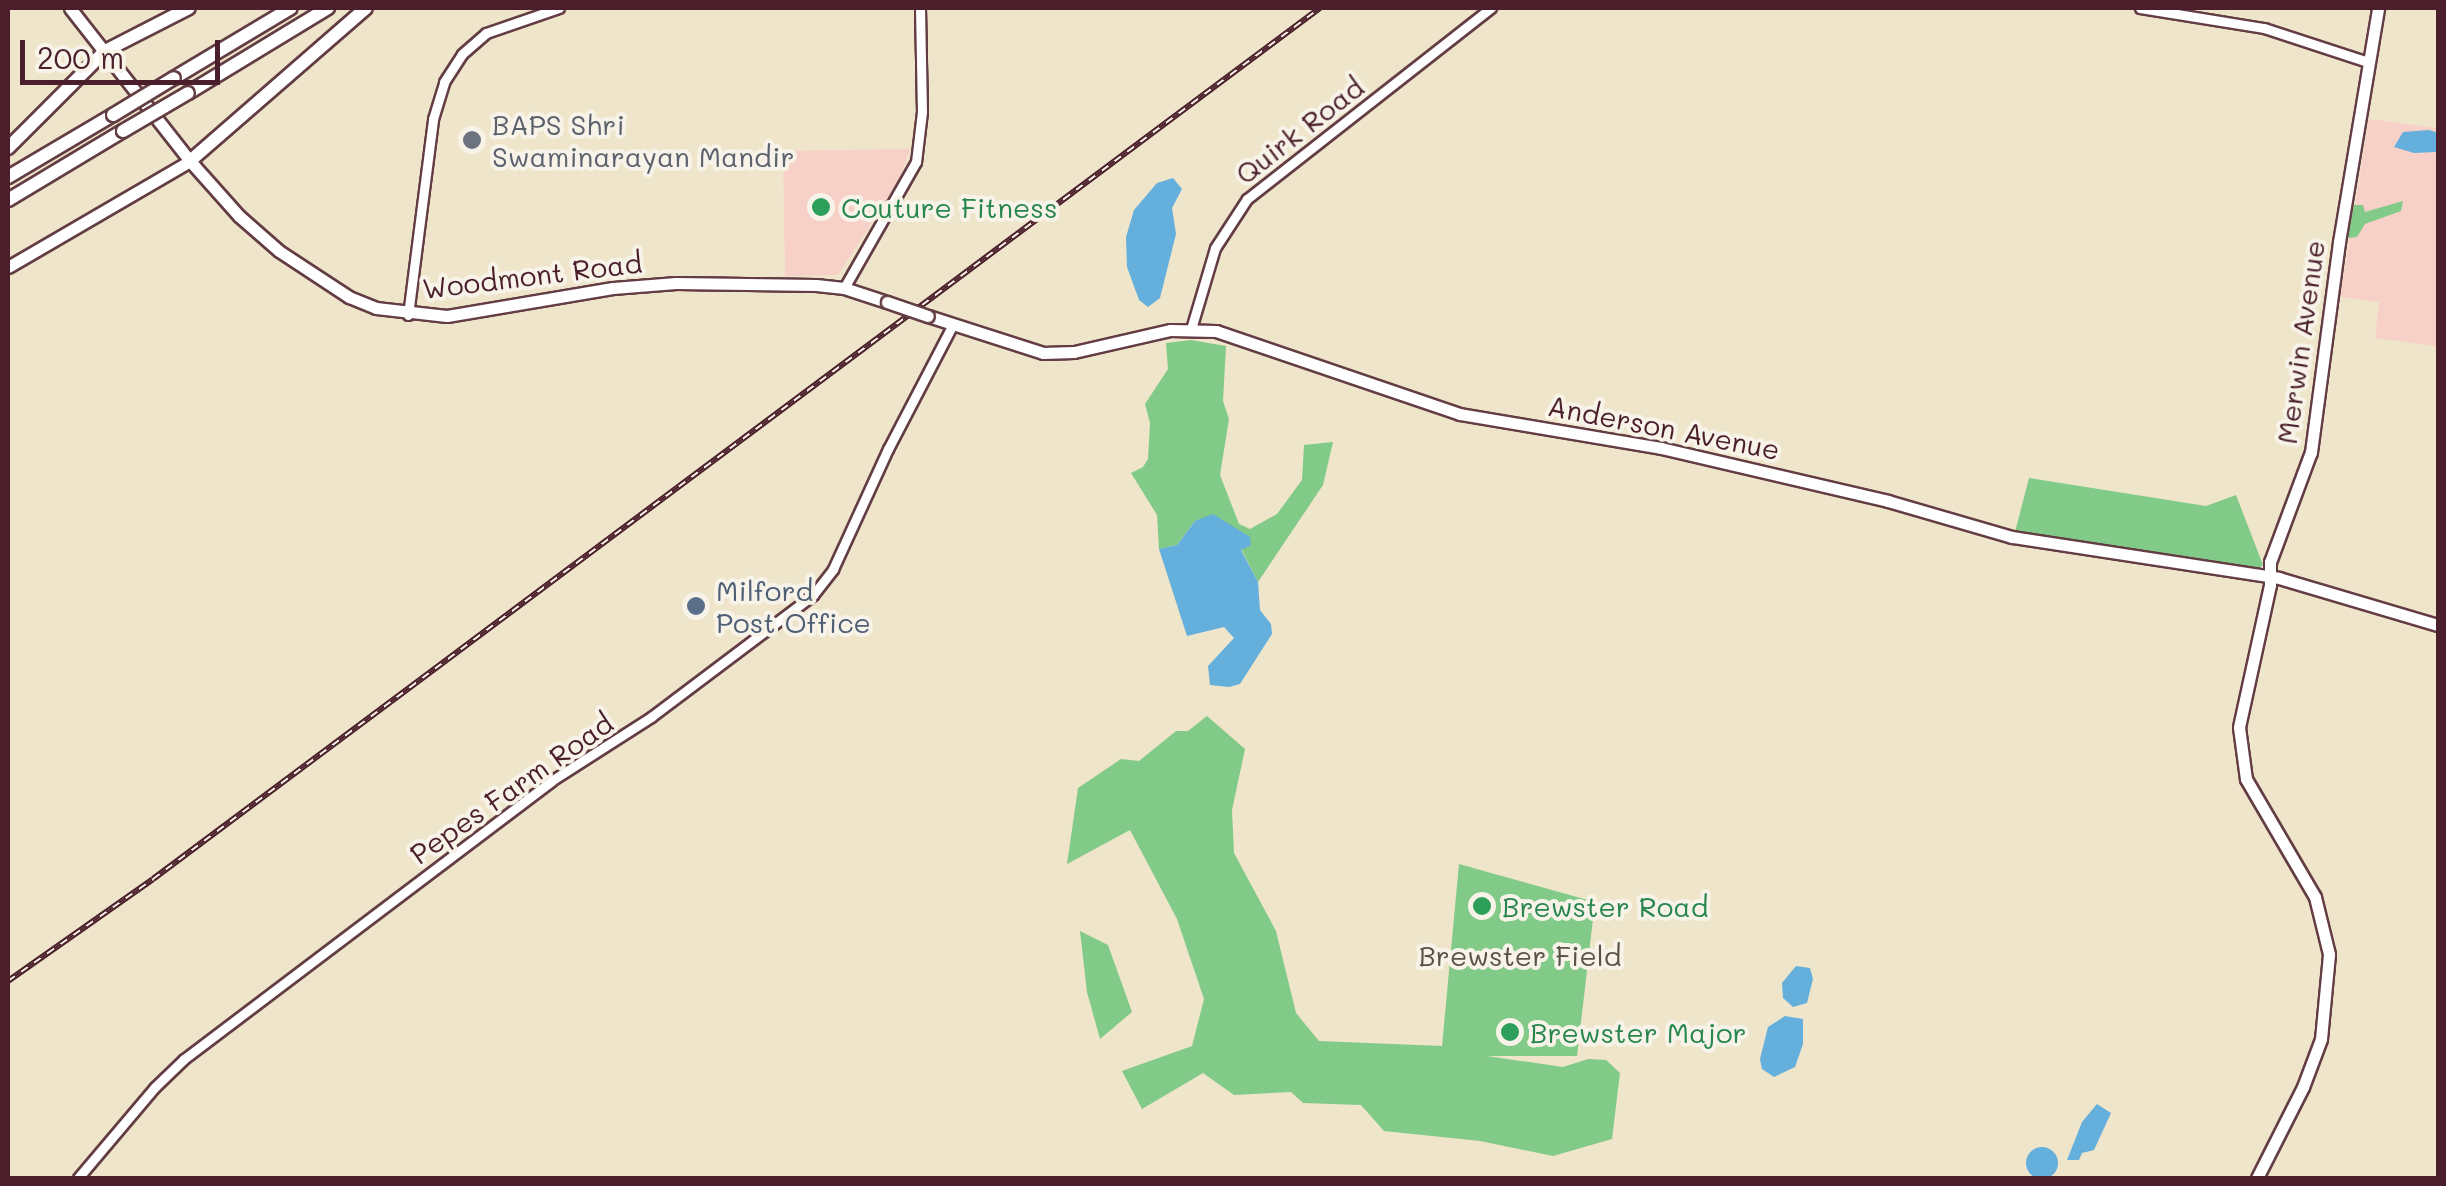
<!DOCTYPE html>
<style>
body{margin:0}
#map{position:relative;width:2446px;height:1186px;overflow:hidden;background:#efe5ca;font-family:Mali,sans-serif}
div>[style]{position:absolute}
.built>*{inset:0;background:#f7d1c8}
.green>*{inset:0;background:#82ca87}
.water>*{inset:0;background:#65afdd}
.round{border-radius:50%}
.roads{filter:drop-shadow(2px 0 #633d43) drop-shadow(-2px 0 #633d43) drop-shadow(0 2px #633d43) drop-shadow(0 -2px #633d43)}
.minor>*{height:9px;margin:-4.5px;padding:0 4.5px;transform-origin:4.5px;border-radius:4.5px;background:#fff}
.major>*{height:11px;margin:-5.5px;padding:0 5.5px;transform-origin:5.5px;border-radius:5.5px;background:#fff}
.highway>*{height:12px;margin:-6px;padding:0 6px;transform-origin:6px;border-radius:6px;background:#fff}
.rail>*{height:6px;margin-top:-3px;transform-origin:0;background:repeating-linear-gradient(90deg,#f7f3e8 0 8px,#4a1f2b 0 16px);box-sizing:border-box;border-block:2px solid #4a1f2b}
.bridges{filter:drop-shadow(2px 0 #633d43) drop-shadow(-2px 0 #633d43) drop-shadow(0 2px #633d43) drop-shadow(0 -2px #633d43)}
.major-bridge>*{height:11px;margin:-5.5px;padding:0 5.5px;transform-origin:5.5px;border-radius:5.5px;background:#fff}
.highway-bridge>*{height:12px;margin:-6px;padding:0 6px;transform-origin:6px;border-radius:6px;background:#fff}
.dots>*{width:28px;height:28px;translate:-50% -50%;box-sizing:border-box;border:5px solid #f7f3e8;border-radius:50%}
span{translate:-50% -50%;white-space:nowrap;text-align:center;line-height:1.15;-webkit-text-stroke:8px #f7f3e8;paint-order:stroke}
.worship-label{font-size:28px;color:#5b616d}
.left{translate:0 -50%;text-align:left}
.street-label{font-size:28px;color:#4a1f2b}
.leisure-label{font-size:28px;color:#27864d}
.service-label{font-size:28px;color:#4e5e75}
.park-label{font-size:28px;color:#5b5247}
.frame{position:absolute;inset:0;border:10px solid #4a1f2b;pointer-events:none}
.scale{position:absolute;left:20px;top:40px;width:200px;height:45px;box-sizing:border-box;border:5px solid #4a1f2b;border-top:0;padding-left:12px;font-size:30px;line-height:35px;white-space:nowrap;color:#4a1f2b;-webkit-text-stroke:8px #f7f3e8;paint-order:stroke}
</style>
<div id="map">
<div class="built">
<i style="clip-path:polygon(2369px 119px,2438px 128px,2438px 346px,2375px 338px,2379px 302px,2340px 297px)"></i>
<i style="clip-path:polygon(910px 149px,899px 181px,838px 275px,785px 276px,783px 151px)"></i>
</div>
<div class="green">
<i style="clip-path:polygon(2403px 201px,2401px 211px,2365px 224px,2357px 237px,2347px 238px,2354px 205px,2363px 205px,2365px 212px)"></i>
<i style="clip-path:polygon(1191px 340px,1226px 346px,1223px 401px,1229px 419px,1220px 475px,1239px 524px,1250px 529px,1277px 514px,1302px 480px,1304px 445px,1333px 442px,1323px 485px,1258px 582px,1241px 549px,1195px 521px,1177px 545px,1159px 549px,1157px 515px,1131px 473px,1143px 467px,1148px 459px,1150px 423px,1145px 404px,1168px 369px,1166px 343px)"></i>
<i style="clip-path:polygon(2029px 478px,2206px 506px,2236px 495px,2263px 565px,2259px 568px,2015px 532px)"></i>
<i style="clip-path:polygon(1207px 716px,1245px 749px,1232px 810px,1234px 853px,1276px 931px,1296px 1013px,1319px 1041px,1442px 1046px,1459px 864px,1595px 902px,1577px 1056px,1487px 1056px,1563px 1067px,1588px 1059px,1606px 1060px,1620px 1073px,1612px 1139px,1553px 1156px,1480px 1141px,1384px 1131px,1361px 1105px,1303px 1103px,1291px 1092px,1234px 1095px,1203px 1073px,1142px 1109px,1122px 1071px,1192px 1046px,1204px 999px,1177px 919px,1130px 830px,1067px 864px,1078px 788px,1121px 759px,1139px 761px,1176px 731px,1188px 731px)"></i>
<i style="clip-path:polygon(1080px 931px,1108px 945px,1132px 1012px,1100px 1039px,1087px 992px)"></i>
</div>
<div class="water">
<i style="clip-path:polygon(2429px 130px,2438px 133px,2436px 152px,2414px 153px,2394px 147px,2403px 132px)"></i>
<i style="clip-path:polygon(1173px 178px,1182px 189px,1172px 208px,1176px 234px,1160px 298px,1148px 307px,1139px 300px,1127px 267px,1126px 237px,1134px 210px,1157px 183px)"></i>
<i style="clip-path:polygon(1213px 514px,1250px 537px,1251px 545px,1241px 550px,1258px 582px,1260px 610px,1271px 624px,1272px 634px,1247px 673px,1240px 684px,1229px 687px,1210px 685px,1208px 666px,1234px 638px,1224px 627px,1187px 636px,1159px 549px,1177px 545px,1195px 521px)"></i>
<i style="clip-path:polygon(1796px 966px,1810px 968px,1813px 979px,1807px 1003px,1793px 1007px,1783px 998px,1782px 983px)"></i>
<i style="clip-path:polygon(1785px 1016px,1803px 1019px,1803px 1044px,1795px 1067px,1774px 1077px,1762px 1069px,1760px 1059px,1768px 1027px)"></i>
<i style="clip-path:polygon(2097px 1104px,2111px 1113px,2094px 1150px,2082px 1153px,2079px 1160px,2067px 1160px,2082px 1122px)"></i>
<i class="round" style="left:2026px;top:1147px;width:32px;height:32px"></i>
</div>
<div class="roads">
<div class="minor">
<i style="left:2140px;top:8px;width:126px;rotate:9.2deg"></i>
<i style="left:2264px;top:28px;width:109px;rotate:18.1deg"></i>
<i style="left:844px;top:288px;width:145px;rotate:-60.3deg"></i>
<i style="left:916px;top:162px;width:50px;rotate:-83.2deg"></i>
<i style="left:922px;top:112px;width:104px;rotate:-91.1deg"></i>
<i style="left:408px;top:315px;width:198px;rotate:-82.7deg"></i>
<i style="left:433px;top:119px;width:39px;rotate:-73deg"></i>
<i style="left:444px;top:82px;width:33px;rotate:-57deg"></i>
<i style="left:462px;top:54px;width:32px;rotate:-41deg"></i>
<i style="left:486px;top:33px;width:77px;rotate:-18.9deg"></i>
<i style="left:1191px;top:329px;width:84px;rotate:-73.5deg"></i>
<i style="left:1215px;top:248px;width:59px;rotate:-56.9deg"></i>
<i style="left:1247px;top:199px;width:310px;rotate:-38.1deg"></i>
<i style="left:78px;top:1178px;width:119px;rotate:-49.8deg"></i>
<i style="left:155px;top:1087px;width:40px;rotate:-44deg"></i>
<i style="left:184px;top:1059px;width:460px;rotate:-37.1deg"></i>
<i style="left:551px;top:781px;width:119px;rotate:-32.6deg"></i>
<i style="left:651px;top:717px;width:203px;rotate:-37deg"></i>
<i style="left:813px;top:595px;width:33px;rotate:-52deg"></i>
<i style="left:833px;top:569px;width:132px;rotate:-65.4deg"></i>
<i style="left:888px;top:449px;width:139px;rotate:-62.5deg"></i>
</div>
<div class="major">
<i style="left:70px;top:8px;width:194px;rotate:51.9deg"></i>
<i style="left:190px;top:161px;width:74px;rotate:48.3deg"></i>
<i style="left:239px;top:216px;width:53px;rotate:41.2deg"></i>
<i style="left:279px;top:251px;width:84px;rotate:33.3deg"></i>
<i style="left:349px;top:297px;width:29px;rotate:22deg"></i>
<i style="left:376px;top:308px;width:71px;rotate:6.4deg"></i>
<i style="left:447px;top:316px;width:168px;rotate:-9.6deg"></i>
<i style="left:613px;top:288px;width:63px;rotate:-4.5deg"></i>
<i style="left:676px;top:283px;width:140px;rotate:0.8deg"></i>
<i style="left:816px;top:285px;width:28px;rotate:6deg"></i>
<i style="left:844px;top:288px;width:45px;rotate:18deg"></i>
<i style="left:8px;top:267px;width:211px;rotate:-30.2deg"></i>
<i style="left:928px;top:316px;width:121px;rotate:17.8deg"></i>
<i style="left:1043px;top:353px;width:31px;rotate:-2deg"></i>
<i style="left:1074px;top:352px;width:98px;rotate:-12.9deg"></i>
<i style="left:1170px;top:330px;width:46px;rotate:1.2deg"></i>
<i style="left:1216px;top:331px;width:258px;rotate:18.8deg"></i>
<i style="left:1460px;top:414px;width:204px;rotate:9.6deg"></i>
<i style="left:1661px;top:448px;width:233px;rotate:13.1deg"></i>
<i style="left:1888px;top:501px;width:129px;rotate:16.2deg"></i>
<i style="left:2012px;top:537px;width:270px;rotate:8.7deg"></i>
<i style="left:2279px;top:578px;width:166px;rotate:16.5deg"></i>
<i style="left:2257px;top:1178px;width:102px;rotate:-63.2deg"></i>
<i style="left:2303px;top:1087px;width:51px;rotate:-69.4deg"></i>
<i style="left:2321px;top:1039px;width:85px;rotate:-84.6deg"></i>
<i style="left:2329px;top:954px;width:59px;rotate:-103.8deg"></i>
<i style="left:2315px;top:897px;width:137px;rotate:-120.3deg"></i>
<i style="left:2246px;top:779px;width:52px;rotate:-97.7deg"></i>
<i style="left:2239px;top:727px;width:145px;rotate:-77.7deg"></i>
<i style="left:2270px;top:585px;width:23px;rotate:-90deg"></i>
<i style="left:2270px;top:562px;width:117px;rotate:-69.6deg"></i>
<i style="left:2311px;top:452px;width:212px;rotate:-82.4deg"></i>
<i style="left:2339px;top:242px;width:237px;rotate:-80.5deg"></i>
</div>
<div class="highway">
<i style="left:174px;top:78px;width:136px;rotate:-30.9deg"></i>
<i style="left:188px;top:93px;width:164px;rotate:-31.3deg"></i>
<i style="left:8px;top:148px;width:137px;rotate:-45deg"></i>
<i style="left:105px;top:51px;width:94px;rotate:-27.1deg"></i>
<i style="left:190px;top:161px;width:233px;rotate:-41deg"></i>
<i style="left:8px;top:177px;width:122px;rotate:-30.6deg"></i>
<i style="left:8px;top:200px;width:134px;rotate:-31deg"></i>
</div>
</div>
<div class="rail">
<i style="left:8px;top:981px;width:177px;rotate:-35.1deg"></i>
<i style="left:153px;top:879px;width:1456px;rotate:-36.74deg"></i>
</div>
<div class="bridges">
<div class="major-bridge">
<i style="left:887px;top:302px;width:43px;rotate:18.9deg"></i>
</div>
<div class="highway-bridge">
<i style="left:113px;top:115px;width:71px;rotate:-31.2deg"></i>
<i style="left:123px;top:131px;width:75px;rotate:-30.3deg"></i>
</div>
</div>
<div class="dots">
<i style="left:472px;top:140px;background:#6b7280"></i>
<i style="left:821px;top:207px;background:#2e9e5b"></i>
<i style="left:696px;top:606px;background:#5c6f8a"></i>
<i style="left:1482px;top:906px;background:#2e9e5b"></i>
<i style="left:1510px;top:1032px;background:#2e9e5b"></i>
</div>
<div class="worship-label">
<span class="left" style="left:492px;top:140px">BAPS Shri<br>Swaminarayan Mandir</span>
</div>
<div class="street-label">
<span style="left:1299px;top:130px;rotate:-38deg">Quirk Road</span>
<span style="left:532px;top:275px;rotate:-7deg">Woodmont Road</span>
<span style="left:2300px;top:342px;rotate:-82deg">Merwin Avenue</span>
<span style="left:1664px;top:427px;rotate:11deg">Anderson Avenue</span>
<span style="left:511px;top:788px;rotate:-35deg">Pepes Farm Road</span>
</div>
<div class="leisure-label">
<span class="left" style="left:841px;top:207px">Couture Fitness</span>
<span class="left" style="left:1502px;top:906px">Brewster Road</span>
<span class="left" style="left:1530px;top:1032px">Brewster Major</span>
</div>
<div class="service-label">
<span class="left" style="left:716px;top:606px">Milford<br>Post Office</span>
</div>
<div class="park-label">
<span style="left:1520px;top:955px">Brewster Field</span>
</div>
<div class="frame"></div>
<div class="scale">200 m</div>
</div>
